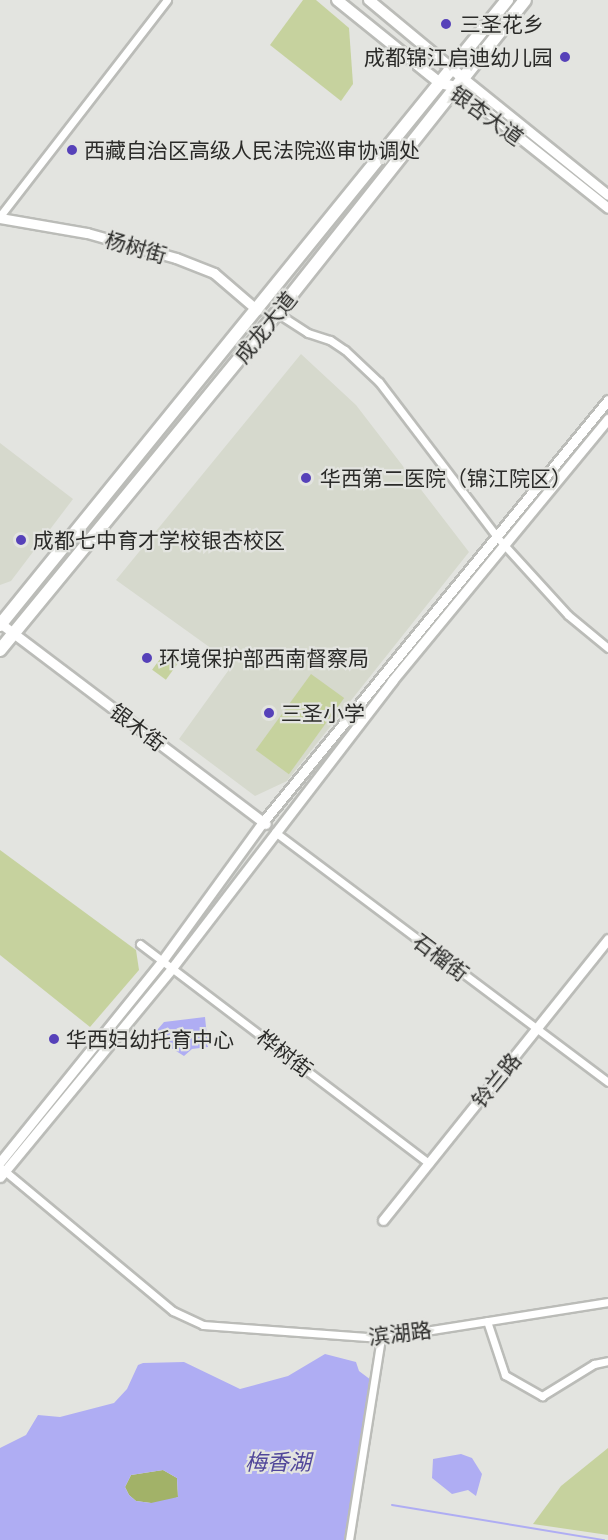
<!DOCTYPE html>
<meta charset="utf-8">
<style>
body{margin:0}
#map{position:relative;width:608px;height:1540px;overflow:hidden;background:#e3e4e0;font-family:"Open Sans","Noto Sans SC",sans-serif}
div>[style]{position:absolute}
.built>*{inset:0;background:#d6d9cd}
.green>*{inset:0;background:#c6d29e;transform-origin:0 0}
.forest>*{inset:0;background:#a2b268}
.water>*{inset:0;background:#afadf3}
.stream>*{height:2px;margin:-1px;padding:0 1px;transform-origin:1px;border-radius:1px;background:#afadf3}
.roads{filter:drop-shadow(2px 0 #bbbcb8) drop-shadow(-2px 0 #bbbcb8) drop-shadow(0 2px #bbbcb8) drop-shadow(0 -2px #bbbcb8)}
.street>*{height:7px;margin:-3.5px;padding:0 3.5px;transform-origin:3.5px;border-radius:3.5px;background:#fff}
.secondary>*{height:9px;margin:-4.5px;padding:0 4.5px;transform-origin:4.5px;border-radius:4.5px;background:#fff}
.primary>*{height:10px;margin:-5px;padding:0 5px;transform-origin:5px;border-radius:5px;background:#fff}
.highway>*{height:12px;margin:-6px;padding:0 6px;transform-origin:6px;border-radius:6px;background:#fff}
.dots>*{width:16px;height:16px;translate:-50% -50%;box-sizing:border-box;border:3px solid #e3e4e0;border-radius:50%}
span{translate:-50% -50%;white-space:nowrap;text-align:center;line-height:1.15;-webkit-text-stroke:4.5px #e3e4e0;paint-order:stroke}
.poi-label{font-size:21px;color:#2b2b29}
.left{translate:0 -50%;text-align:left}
.right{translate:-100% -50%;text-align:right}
.street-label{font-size:21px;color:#2b2b29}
.water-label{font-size:22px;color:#51479a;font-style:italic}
</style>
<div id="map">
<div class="built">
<i style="clip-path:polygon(301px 354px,356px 405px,469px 552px,287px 781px,255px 796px,179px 739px,233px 664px,116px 580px)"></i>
<i style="clip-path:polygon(0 443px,73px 499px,11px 581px,0 585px)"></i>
</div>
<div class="green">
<i style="clip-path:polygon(303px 0,316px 0,349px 28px,353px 84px,341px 101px,270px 45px)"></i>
<i style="left:168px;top:648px;width:17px;height:27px;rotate:36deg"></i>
<i style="left:311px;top:674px;width:41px;height:94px;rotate:36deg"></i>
<i style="clip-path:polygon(0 850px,136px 950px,139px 970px,90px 1027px,0 955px)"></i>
<i style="clip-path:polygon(608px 1448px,608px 1535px,533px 1524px,561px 1486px)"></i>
</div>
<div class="forest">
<i style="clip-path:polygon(163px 1470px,177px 1478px,178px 1497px,165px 1503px,151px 1503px,136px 1501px,129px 1495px,125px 1487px,131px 1475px)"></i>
</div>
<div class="water">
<i style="clip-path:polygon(205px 1017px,208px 1047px,192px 1049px,184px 1056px,152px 1036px,164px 1022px)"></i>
<i style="clip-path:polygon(evenodd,325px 1354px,356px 1362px,359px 1371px,371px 1380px,344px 1540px,0 1540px,0 1448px,26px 1435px,38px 1415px,60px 1417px,114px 1403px,127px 1389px,138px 1365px,143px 1363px,184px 1362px,240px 1389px,288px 1376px,325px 1354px,163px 1470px,177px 1478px,178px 1497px,151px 1503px,136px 1501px,129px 1495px,125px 1487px,131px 1475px,163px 1470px)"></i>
<i style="clip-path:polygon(461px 1454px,472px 1458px,482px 1474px,476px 1496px,468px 1490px,452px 1494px,432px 1478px,433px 1459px)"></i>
</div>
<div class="stream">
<i style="left:392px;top:1505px;width:215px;rotate:9.4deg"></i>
</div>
<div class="roads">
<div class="street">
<i style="left:0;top:216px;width:273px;rotate:-52.3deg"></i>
<i style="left:277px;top:313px;width:37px;rotate:33deg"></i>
<i style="left:308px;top:333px;width:23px;rotate:18deg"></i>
<i style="left:330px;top:340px;width:18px;rotate:34deg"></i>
<i style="left:345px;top:350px;width:47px;rotate:43.3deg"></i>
<i style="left:379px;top:382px;width:195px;rotate:52.7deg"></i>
<i style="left:497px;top:537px;width:105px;rotate:47.7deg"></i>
<i style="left:568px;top:615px;width:52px;rotate:39.5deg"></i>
<i style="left:275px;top:832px;width:416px;rotate:36.9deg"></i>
<i style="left:140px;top:944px;width:363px;rotate:37.2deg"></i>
<i style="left:0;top:1167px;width:225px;rotate:39.8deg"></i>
<i style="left:173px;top:1311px;width:33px;rotate:25deg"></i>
<i style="left:203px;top:1325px;width:178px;rotate:4.2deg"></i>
<i style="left:381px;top:1338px;width:230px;rotate:-9deg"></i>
<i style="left:487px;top:1321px;width:57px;rotate:71.6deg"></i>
<i style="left:505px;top:1375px;width:43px;rotate:29.6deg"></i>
<i style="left:542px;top:1396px;width:61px;rotate:-31.6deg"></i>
<i style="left:594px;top:1364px;width:14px;rotate:-12deg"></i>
<i style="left:349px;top:1540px;width:205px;rotate:-81deg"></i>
</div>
<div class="secondary">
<i style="left:463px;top:78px;width:186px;rotate:38.9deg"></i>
<i style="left:456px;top:87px;width:194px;rotate:38.5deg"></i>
<i style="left:0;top:218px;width:88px;rotate:9.8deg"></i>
<i style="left:87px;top:233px;width:92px;rotate:15.7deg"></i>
<i style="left:176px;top:258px;width:41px;rotate:21.5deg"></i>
<i style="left:214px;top:273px;width:57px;rotate:40.7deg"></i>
<i style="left:0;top:623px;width:333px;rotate:37.1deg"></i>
<i style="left:0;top:1162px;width:258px;rotate:-51.1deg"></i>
<i style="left:162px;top:961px;width:172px;rotate:-54deg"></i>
<i style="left:263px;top:822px;width:545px;rotate:-50.73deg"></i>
<i style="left:0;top:1177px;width:271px;rotate:-50.5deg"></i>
<i style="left:172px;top:968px;width:362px;rotate:-52.5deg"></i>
<i style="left:392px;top:681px;width:340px;rotate:-50.5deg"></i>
<i style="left:383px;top:1220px;width:360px;rotate:-51.3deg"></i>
</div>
<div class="primary">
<i style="left:337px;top:0;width:132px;rotate:38.9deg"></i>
<i style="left:440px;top:83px;width:16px;rotate:14deg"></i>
<i style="left:369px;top:0;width:122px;rotate:39.7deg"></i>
</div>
<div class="highway">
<i style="left:0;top:625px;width:805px;rotate:-50.95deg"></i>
<i style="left:0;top:650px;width:436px;rotate:-50.6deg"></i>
<i style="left:277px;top:313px;width:399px;rotate:-51.6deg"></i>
</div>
</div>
<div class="dots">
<i style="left:446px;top:24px;background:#5641b9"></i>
<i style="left:565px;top:57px;background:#5641b9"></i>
<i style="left:72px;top:150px;background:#5641b9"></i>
<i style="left:306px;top:478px;background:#5641b9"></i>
<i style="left:21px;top:540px;background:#5641b9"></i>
<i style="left:147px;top:658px;background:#5641b9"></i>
<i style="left:269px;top:713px;background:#5641b9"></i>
<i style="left:54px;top:1039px;background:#5641b9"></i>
</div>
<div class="poi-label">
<span class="left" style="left:460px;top:24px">三圣花乡</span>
<span class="right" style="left:553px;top:57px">成都锦江启迪幼儿园</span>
<span class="left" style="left:84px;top:150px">西藏自治区高级人民法院巡审协调处</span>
<span class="left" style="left:320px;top:478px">华西第二医院（锦江院区）</span>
<span class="left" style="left:33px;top:540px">成都七中育才学校银杏校区</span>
<span class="left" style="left:159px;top:658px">环境保护部西南督察局</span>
<span class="left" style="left:281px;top:713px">三圣小学</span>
<span class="left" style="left:66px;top:1039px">华西妇幼托育中心</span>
</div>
<div class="street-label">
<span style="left:487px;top:115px;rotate:36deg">银杏大道</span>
<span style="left:136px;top:247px;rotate:16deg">杨树街</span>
<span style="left:265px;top:327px;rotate:-51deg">成龙大道</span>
<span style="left:138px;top:727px;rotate:37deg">银木街</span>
<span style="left:441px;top:957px;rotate:37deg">石榴街</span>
<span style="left:285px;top:1053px;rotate:37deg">桦树街</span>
<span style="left:496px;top:1080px;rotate:-51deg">铃兰路</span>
<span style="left:400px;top:1333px;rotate:-7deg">滨湖路</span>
</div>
<div class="water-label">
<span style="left:278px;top:1462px">梅香湖</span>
</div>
</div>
